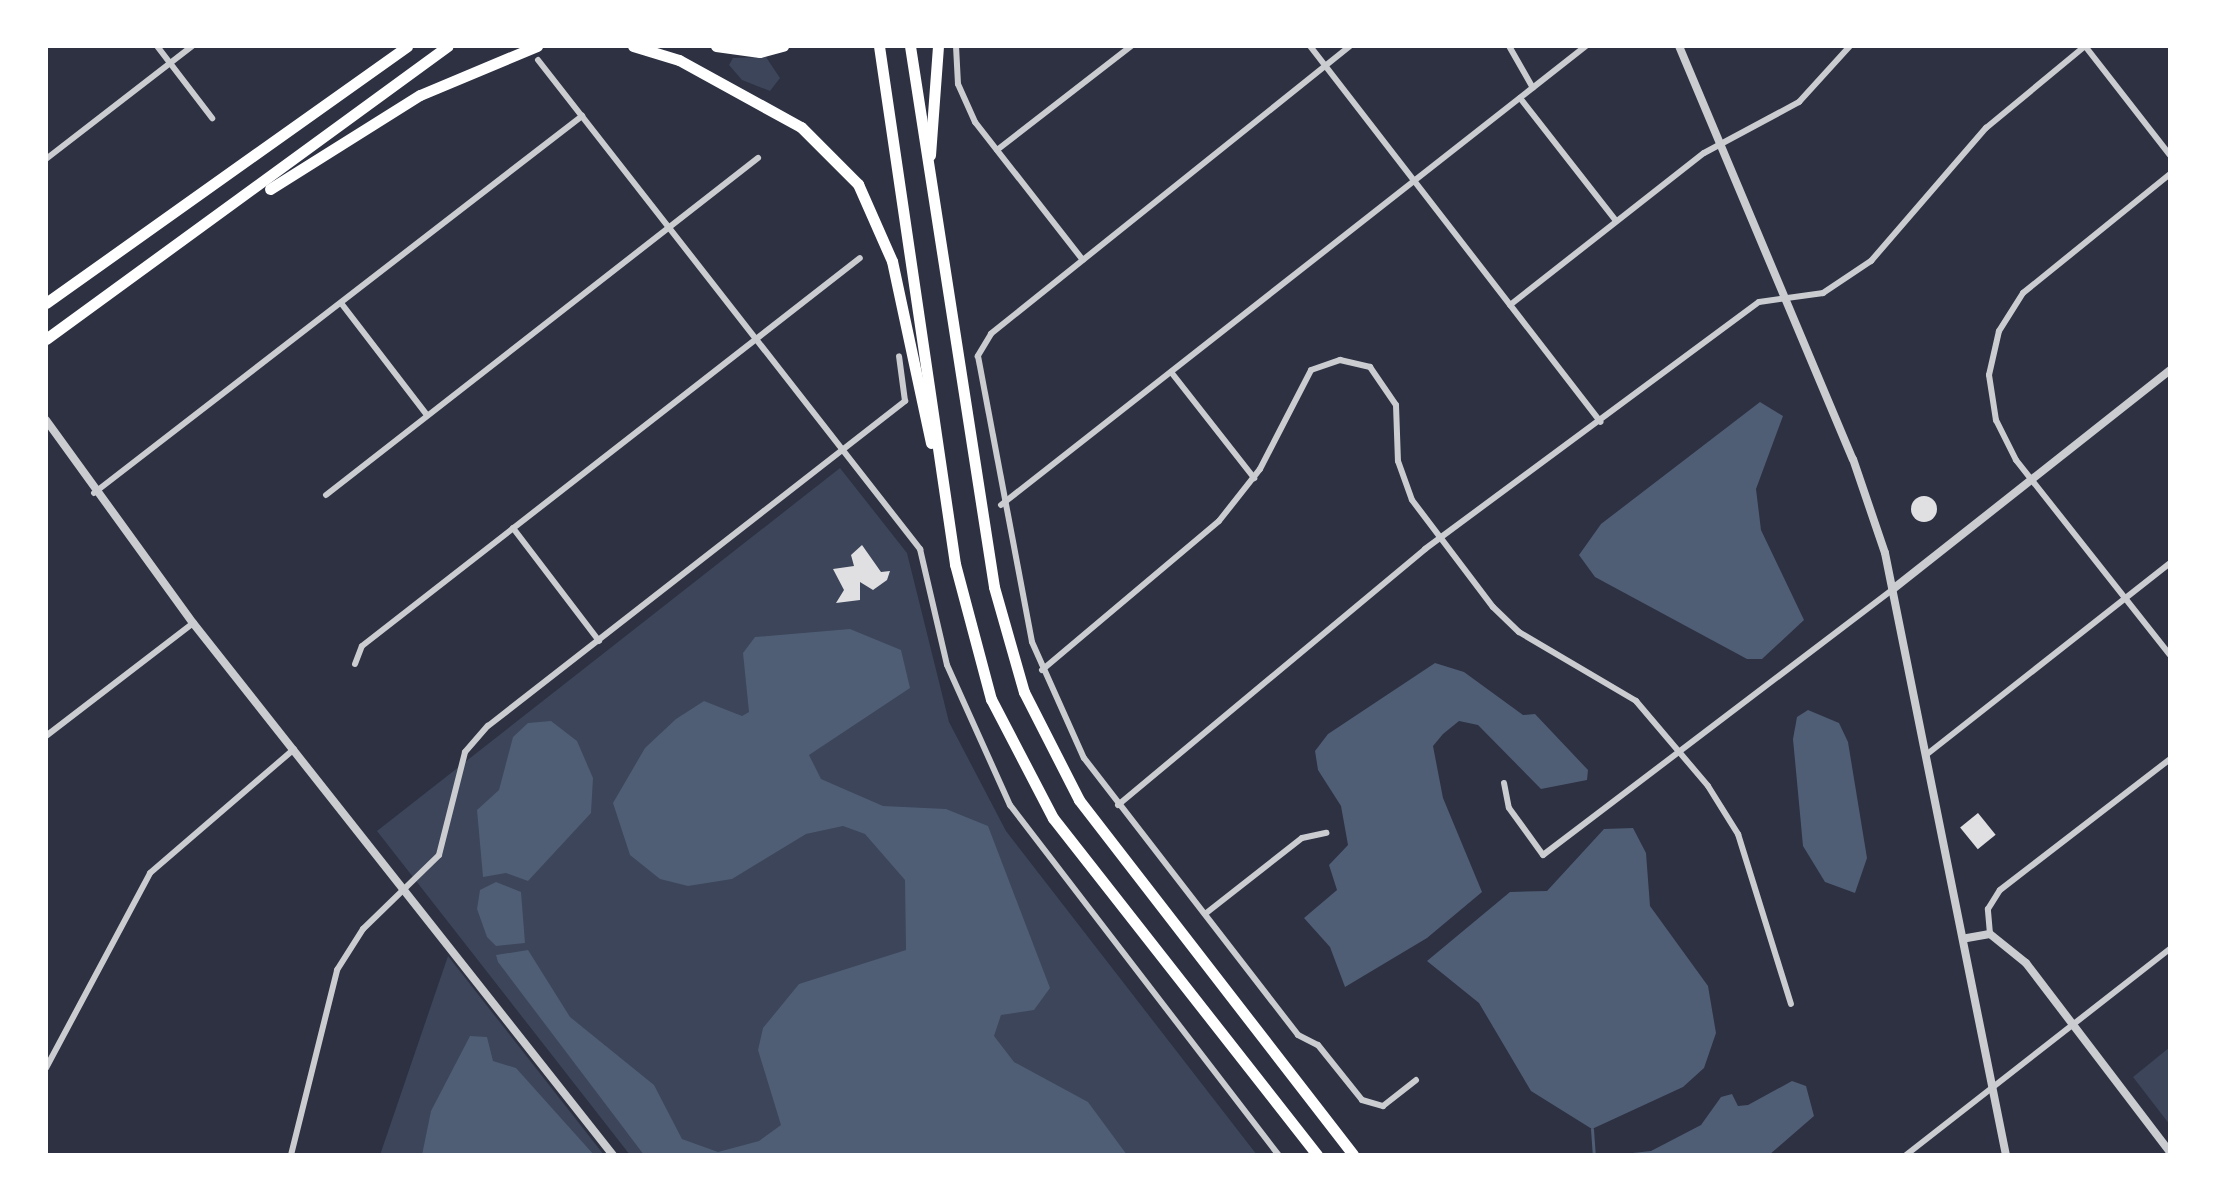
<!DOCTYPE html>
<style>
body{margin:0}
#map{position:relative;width:2216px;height:1201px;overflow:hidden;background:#2d3142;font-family:"Titillium Web",sans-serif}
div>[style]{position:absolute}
.green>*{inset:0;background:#3c4559}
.water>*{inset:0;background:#4f5d75}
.stream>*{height:3px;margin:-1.5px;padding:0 1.5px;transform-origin:1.5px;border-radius:1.5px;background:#4f5d75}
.building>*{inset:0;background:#e0e0e3;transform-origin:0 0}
.round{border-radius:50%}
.minor>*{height:6px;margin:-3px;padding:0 3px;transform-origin:3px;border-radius:3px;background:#caccd0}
.tertiary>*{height:8px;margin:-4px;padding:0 4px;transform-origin:4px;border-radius:4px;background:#caccd0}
.motorway>*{height:11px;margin:-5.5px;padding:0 5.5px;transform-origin:5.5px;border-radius:5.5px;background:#fff}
span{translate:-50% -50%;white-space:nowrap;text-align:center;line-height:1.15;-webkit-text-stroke:6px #fff;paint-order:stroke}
.frame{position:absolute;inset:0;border:48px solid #fff;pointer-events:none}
</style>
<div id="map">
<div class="green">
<i style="clip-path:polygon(766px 57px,780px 78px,770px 91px,742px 80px,729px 65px,733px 58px)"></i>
<i style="clip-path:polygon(840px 468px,907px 553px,949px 722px,1006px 831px,1257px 1155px,630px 1155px,377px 831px)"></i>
<i style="clip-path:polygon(448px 956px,604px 1155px,380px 1155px)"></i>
<i style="clip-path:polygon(2170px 1047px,2170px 1125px,2133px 1077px)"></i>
</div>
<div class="water">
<i style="clip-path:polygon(1760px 402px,1783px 416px,1756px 489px,1761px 530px,1804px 620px,1762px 659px,1747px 659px,1595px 577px,1579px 555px,1601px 524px)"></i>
<i style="clip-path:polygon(850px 629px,901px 650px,910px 688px,809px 755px,821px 779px,883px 806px,946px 809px,988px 826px,1050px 988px,1034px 1010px,1001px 1015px,994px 1036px,1014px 1062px,1088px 1102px,1127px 1155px,644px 1155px,498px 962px,496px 955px,528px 950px,570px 1017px,654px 1085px,682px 1139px,718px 1152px,759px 1141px,781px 1125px,758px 1050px,763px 1028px,799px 984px,906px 950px,905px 880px,865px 834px,843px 826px,806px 834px,732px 879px,688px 886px,660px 879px,630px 855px,613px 803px,645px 748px,676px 719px,704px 701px,742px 716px,749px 712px,743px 653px,755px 637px)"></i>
<i style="clip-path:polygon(1435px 663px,1464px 672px,1523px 715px,1535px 714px,1588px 770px,1587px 780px,1541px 789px,1478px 725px,1459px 721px,1443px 734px,1433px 746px,1443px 798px,1482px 892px,1427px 938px,1345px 987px,1330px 947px,1304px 918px,1337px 890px,1329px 865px,1348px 845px,1341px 806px,1318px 770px,1315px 751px,1328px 734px)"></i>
<i style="clip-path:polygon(1808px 710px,1839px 723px,1848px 742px,1867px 858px,1855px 893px,1825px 882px,1803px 846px,1793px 739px,1797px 717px)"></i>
<i style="clip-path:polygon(551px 721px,577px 741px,593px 778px,591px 813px,528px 881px,506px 873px,483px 877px,477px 810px,499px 790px,513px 737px,528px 723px)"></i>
<i style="clip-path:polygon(1633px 828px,1646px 853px,1650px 906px,1708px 986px,1716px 1033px,1704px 1068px,1683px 1087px,1592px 1129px,1531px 1091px,1479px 1003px,1427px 961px,1510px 892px,1547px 891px,1604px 829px)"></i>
<i style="clip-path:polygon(496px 882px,521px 892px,525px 943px,496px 946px,487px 937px,477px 909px,480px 890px)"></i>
<i style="clip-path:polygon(470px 1036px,487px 1037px,493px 1061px,516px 1068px,594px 1155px,422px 1155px,431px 1111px)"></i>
<i style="clip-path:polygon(1792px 1081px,1806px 1086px,1814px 1116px,1769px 1155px,1614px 1155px,1651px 1151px,1701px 1125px,1721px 1097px,1732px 1094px,1738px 1106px,1748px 1105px)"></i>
</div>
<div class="stream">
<i style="left:1592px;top:1129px;width:26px;rotate:86deg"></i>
</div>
<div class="building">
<i class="round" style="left:1911px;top:496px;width:26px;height:26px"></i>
<i style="clip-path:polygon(862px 545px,881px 572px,890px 571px,887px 580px,873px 590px,860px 582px,860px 600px,836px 603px,844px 590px,833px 569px,854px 566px,851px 555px)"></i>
<i style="left:1978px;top:813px;width:28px;height:23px;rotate:51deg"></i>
</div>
<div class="minor">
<i style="left:157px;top:46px;width:91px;rotate:52.6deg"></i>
<i style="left:956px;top:46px;width:38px;rotate:87deg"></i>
<i style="left:958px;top:84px;width:42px;rotate:65.9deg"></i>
<i style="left:975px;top:122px;width:175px;rotate:52deg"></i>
<i style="left:1310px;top:46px;width:475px;rotate:52.3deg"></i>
<i style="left:1350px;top:46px;width:460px;rotate:141.3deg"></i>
<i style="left:991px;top:334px;width:26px;rotate:121deg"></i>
<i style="left:978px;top:356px;width:291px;rotate:79.3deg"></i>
<i style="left:1032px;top:642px;width:127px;rotate:65.9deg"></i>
<i style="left:1084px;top:758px;width:350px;rotate:52.3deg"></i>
<i style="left:1298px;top:1035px;width:22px;rotate:27deg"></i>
<i style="left:1318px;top:1045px;width:70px;rotate:51.3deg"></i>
<i style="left:1362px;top:1100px;width:22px;rotate:16deg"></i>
<i style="left:1383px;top:1106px;width:42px;rotate:-38.2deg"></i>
<i style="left:1509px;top:46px;width:48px;rotate:60.3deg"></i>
<i style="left:2085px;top:46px;width:138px;rotate:52.1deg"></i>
<i style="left:538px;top:60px;width:621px;rotate:52deg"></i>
<i style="left:920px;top:549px;width:119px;rotate:76.9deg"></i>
<i style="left:947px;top:665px;width:154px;rotate:65.8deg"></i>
<i style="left:1010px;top:805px;width:441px;rotate:52.5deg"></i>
<i style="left:1520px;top:98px;width:156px;rotate:52deg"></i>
<i style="left:997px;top:150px;width:170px;rotate:-37.8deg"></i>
<i style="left:46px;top:159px;width:185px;rotate:-37.7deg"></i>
<i style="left:2170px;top:174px;width:189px;rotate:141deg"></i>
<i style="left:2023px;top:293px;width:45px;rotate:122.3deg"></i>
<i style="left:1999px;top:331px;width:45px;rotate:102.8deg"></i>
<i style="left:1989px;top:375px;width:46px;rotate:81.2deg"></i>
<i style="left:1996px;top:420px;width:45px;rotate:63.4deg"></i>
<i style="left:2016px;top:460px;width:248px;rotate:51.7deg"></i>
<i style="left:341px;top:303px;width:141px;rotate:52.5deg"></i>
<i style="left:1510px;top:305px;width:246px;rotate:-38.1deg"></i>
<i style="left:1704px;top:153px;width:108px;rotate:-28.2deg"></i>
<i style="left:1799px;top:102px;width:76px;rotate:-47.7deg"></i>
<i style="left:1171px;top:372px;width:135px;rotate:51.9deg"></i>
<i style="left:94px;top:493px;width:617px;rotate:-37.69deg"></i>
<i style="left:326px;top:495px;width:548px;rotate:-37.96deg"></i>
<i style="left:1001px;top:505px;width:744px;rotate:-38.12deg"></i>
<i style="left:513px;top:528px;width:142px;rotate:52.7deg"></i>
<i style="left:355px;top:664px;width:19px;rotate:-69deg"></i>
<i style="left:362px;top:646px;width:631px;rotate:-37.92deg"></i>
<i style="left:1042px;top:670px;width:231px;rotate:-40.1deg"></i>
<i style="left:1219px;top:521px;width:66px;rotate:-51.7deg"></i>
<i style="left:1260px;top:469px;width:111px;rotate:-62.7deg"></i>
<i style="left:1311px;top:370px;width:31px;rotate:-19deg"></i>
<i style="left:1340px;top:360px;width:31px;rotate:13deg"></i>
<i style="left:1370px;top:367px;width:46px;rotate:55.6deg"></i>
<i style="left:1396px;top:405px;width:56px;rotate:88deg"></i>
<i style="left:1398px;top:461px;width:41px;rotate:70.3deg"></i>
<i style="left:1412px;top:500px;width:134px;rotate:52.9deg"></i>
<i style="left:1493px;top:607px;width:36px;rotate:44deg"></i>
<i style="left:1519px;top:632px;width:136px;rotate:30.5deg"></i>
<i style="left:1636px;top:701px;width:111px;rotate:49.7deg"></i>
<i style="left:1708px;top:786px;width:57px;rotate:58deg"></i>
<i style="left:1738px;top:834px;width:178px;rotate:72.7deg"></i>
<i style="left:46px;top:736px;width:185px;rotate:-37.5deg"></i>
<i style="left:1926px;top:755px;width:310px;rotate:-38.2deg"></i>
<i style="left:1504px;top:783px;width:25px;rotate:79deg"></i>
<i style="left:1509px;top:808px;width:58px;rotate:54.1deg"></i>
<i style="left:1543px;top:855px;width:440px;rotate:-37.2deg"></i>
<i style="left:1118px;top:805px;width:400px;rotate:-39.8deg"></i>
<i style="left:1425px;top:549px;width:415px;rotate:-36.5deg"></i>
<i style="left:1759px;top:302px;width:65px;rotate:-8deg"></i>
<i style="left:1823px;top:293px;width:58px;rotate:-33.7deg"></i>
<i style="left:1871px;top:261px;width:176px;rotate:-49.2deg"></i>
<i style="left:1986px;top:128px;width:129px;rotate:-39.6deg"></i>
<i style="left:1205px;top:914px;width:123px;rotate:-38.1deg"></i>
<i style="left:1302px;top:838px;width:25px;rotate:-12deg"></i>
<i style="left:1990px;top:934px;width:25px;rotate:-95deg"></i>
<i style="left:1988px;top:909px;width:22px;rotate:-58deg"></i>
<i style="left:2000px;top:890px;width:215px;rotate:-37.6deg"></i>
<i style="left:46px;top:1068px;width:221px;rotate:-61.9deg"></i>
<i style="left:150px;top:873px;width:190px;rotate:-40.7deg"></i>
<i style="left:291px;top:1155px;width:191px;rotate:-76deg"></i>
<i style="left:337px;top:970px;width:49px;rotate:-57.6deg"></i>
<i style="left:363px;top:929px;width:106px;rotate:-44.2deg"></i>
<i style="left:439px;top:855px;width:106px;rotate:-75.8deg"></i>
<i style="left:465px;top:752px;width:35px;rotate:-49deg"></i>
<i style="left:488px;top:726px;width:529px;rotate:-37.93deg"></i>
<i style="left:905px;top:401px;width:45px;rotate:-97.6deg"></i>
<i style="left:1906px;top:1155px;width:335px;rotate:-38deg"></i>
</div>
<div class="tertiary">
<i style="left:1679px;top:46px;width:448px;rotate:67.2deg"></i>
<i style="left:1853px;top:459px;width:99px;rotate:71.2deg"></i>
<i style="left:1885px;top:553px;width:614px;rotate:78.64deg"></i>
<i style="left:46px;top:420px;width:251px;rotate:54.1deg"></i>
<i style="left:193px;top:623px;width:678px;rotate:51.71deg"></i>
<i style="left:1893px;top:589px;width:353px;rotate:-38.3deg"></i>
<i style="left:1967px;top:938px;width:23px;rotate:-10deg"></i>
<i style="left:1990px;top:934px;width:46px;rotate:38.9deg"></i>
<i style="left:2026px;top:963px;width:238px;rotate:52.7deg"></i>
</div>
<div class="motorway">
<i style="left:633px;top:46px;width:48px;rotate:16.9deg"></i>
<i style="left:679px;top:60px;width:139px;rotate:28.8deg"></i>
<i style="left:801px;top:127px;width:81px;rotate:45deg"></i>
<i style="left:858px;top:184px;width:84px;rotate:66.2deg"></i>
<i style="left:892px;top:261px;width:186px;rotate:77.9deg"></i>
<i style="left:716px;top:46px;width:44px;rotate:7.8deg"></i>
<i style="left:760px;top:52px;width:24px;rotate:-15deg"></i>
<i style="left:879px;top:46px;width:524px;rotate:81.65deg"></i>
<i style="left:955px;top:564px;width:140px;rotate:75.1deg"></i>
<i style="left:991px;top:699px;width:134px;rotate:62.5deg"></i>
<i style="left:1053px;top:818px;width:428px;rotate:51.9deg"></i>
<i style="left:910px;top:46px;width:547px;rotate:81.17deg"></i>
<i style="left:994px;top:587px;width:109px;rotate:74.1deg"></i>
<i style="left:1024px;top:692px;width:121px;rotate:63deg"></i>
<i style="left:1079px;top:800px;width:448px;rotate:52.3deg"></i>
<i style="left:930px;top:155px;width:109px;rotate:-85.8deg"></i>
<i style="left:270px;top:189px;width:177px;rotate:-32.1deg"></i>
<i style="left:420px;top:95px;width:127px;rotate:-22.7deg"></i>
<i style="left:46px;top:303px;width:443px;rotate:-35.4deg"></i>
<i style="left:46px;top:339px;width:497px;rotate:-36.1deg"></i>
</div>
<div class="frame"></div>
</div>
